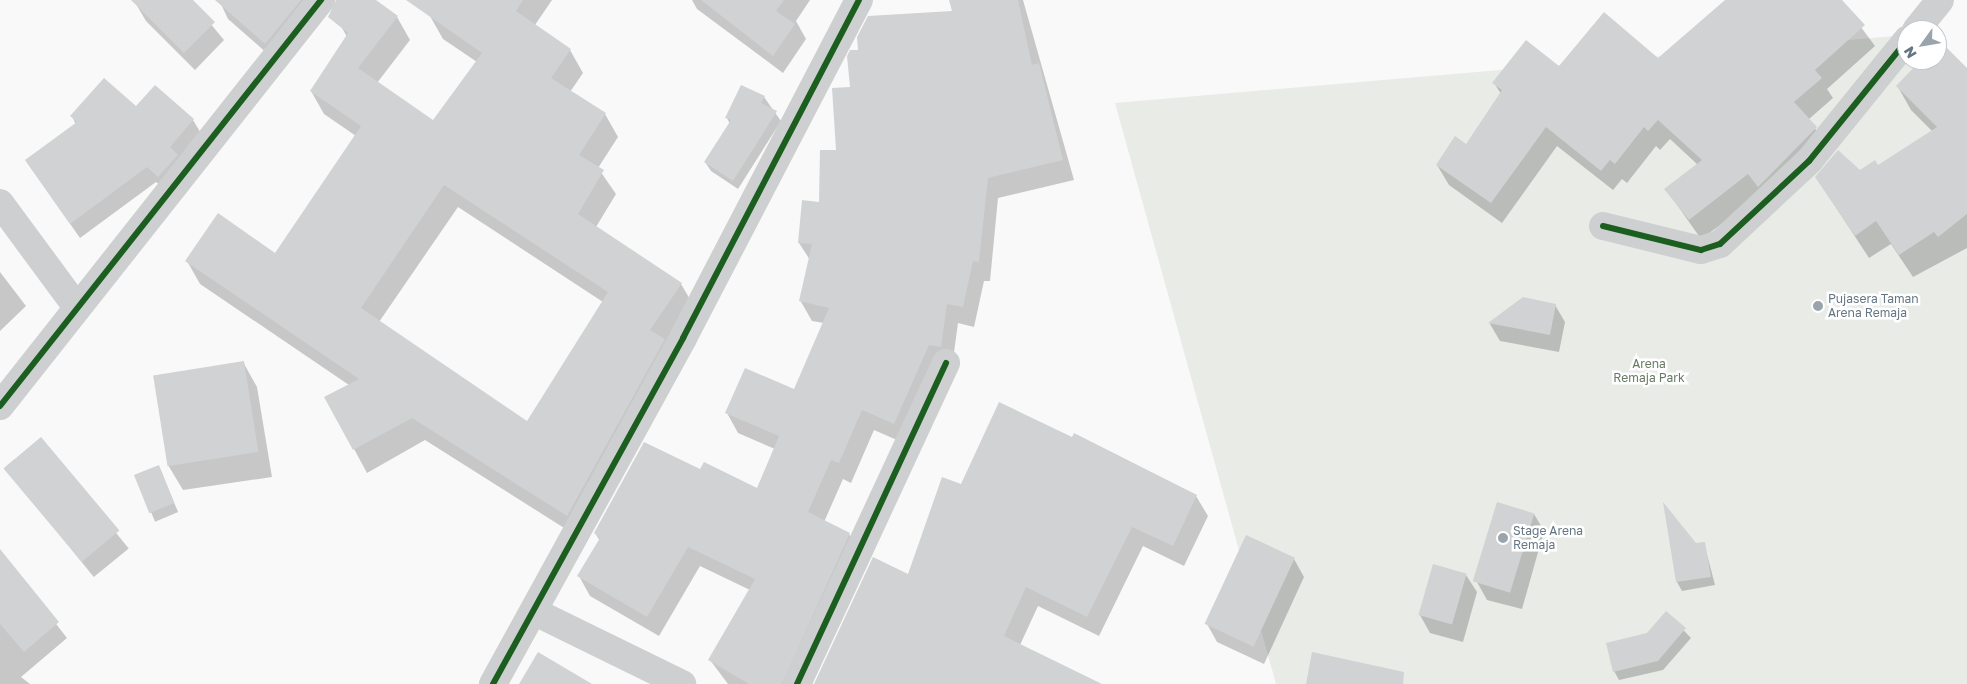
<!DOCTYPE html>
<style>
body{margin:0}
#map{position:relative;width:1967px;height:684px;overflow:hidden;background:#f9f9f9;font-family:"Golos Text",sans-serif}
div>[style]{position:absolute}
.green>*{inset:0;background:#e8ebe6}
.shadow>*{inset:0;background:#0003;transform-origin:0 0}
.building>*{inset:0;background:#d0d2d3;transform-origin:0 0}
.street>*{height:28px;margin:-14px;padding:0 14px;transform-origin:14px;border-radius:14px;background:#cecfd0}
.cycleway>*{height:6px;margin:-3px;padding:0 3px;transform-origin:3px;border-radius:3px;background:#1b5e20}
.dots>*{width:14px;height:14px;translate:-50% -50%;box-sizing:border-box;border:2px solid #fff;border-radius:50%}
span{translate:-50% -50%;white-space:nowrap;text-align:center;line-height:1.15;-webkit-text-stroke:5px #fff;paint-order:stroke}
.poi-label{font-size:12px;color:#657683}
.left{translate:0 -50%;text-align:left}
.park-label{font-size:12px;color:#687a64}
.north{position:absolute;left:1897px;top:20px;width:50px;height:50px;box-sizing:border-box;background:#fff;border:1px solid #c1c8cd;border-radius:50%;rotate:238deg;font-size:14px;font-weight:700;line-height:20px;text-align:center;color:#657683}
.north::after{content:'';display:block;margin:auto;width:18px;height:22px;background:#99a4ac;clip-path:polygon(50% 0,100% 100%,50% 72%,0 100%)}
</style>
<div id="map">
<div class="green">
<i style="clip-path:polygon(1907px 35px,1907px 60px,1937px 60px,1967px 116px,1967px 684px,1276px 684px,1115px 103px)"></i>
</div>
<div class="shadow">
<i style="clip-path:polygon(139px 0,191px 0,224px 40px,195px 70px,146px 21px,136px 4px)"></i>
<i style="clip-path:polygon(219px 0,320px 0,276px 61px,228px 19px)"></i>
<i style="clip-path:polygon(evenodd,361px 0,374px 0,397px 17px,410px 40px,377px 83px,433px 122px,477px 62px,443px 39px,430px 16px,442px 0,552px 0,535px 25px,570px 50px,583px 73px,570px 92px,605px 114px,618px 137px,598px 168px,616px 194px,596px 227px,681px 284px,694px 306px,580px 538px,425px 440px,367px 473px,326px 397px,349px 385px,200px 284px,187px 261px,276px 254px,356px 136px,324px 114px,311px 91px,347px 37px,341px 26px,361px 0,458px 207px,603px 302px,528px 423px,379px 322px,458px 207px)"></i>
<i style="clip-path:polygon(692px 0,810px 0,796px 21px,806px 39px,783px 73px,697px 9px)"></i>
<i style="clip-path:polygon(950px 0,1023px 0,1074px 180px,998px 198px,990px 281px,984px 281px,974px 327px,958px 323px,952px 367px,906px 444px,874px 430px,851px 483px,843px 479px,824px 522px,849px 534px,861px 554px,802px 684px,728px 684px,710px 660px,750px 590px,700px 566px,659px 636px,590px 596px,579px 576px,600px 541px,595px 533px,701px 471px,757px 489px,775px 449px,738px 433px,727px 413px,794px 391px,824px 323px,812px 321px,800px 300px,810px 260px,799px 243px,820px 204px,837px 151px,860px 51px,953px 12px)"></i>
<i style="clip-path:polygon(1727px 0,1841px 0,1875px 46px,1827px 89px,1833px 98px,1809px 119px,1827px 147px,1701px 239px,1666px 189px,1698px 165px,1670px 139px,1660px 150px,1656px 146px,1627px 183px,1622px 179px,1613px 190px,1557px 146px,1502px 223px,1449px 185px,1437px 165px,1466px 146px,1501px 94px,1494px 83px,1559px 68px,1659px 60px)"></i>
<i style="clip-path:polygon(1937px 45px,1967px 70px,1967px 248px,1913px 277px,1891px 244px,1869px 258px,1816px 177px,1878px 167px,1932px 131px,1911px 110px,1898px 87px,1923px 60px,1937px 60px)"></i>
<i style="clip-path:polygon(764px 97px,781px 121px,738px 189px,711px 171px,705px 162px,730px 124px,727px 118px)"></i>
<i style="clip-path:polygon(136px 108px,193px 120px,202px 135px,168px 192px,156px 182px,80px 238px,26px 161px,76px 125px,72px 116px)"></i>
<i style="clip-path:polygon(0 272px,26px 306px,0 331px)"></i>
<i style="clip-path:polygon(1523px 298px,1555px 305px,1565px 322px,1559px 352px,1500px 341px,1490px 324px)"></i>
<i style="clip-path:polygon(243px 362px,257px 387px,272px 477px,183px 490px,168px 465px)"></i>
<i style="left:40px;top:439px;width:141px;height:45px;rotate:51deg"></i>
<i style="left:159px;top:467px;width:49px;height:25px;rotate:67deg"></i>
<i style="clip-path:polygon(962px 485px,1196px 496px,1208px 516px,1184px 566px,1143px 546px,1099px 636px,1038px 606px,1020px 645px,1075px 684px,816px 684px,909px 576px)"></i>
<i style="clip-path:polygon(1534px 514px,1544px 531px,1522px 609px,1487px 600px,1477px 582px)"></i>
<i style="clip-path:polygon(1704px 543px,1715px 585px,1682px 591px,1677px 582px,1695px 545px)"></i>
<i style="clip-path:polygon(0 552px,67px 638px,21px 677px,30px 684px,0 684px)"></i>
<i style="clip-path:polygon(1294px 559px,1304px 577px,1264px 664px,1217px 642px,1207px 624px)"></i>
<i style="clip-path:polygon(1466px 575px,1477px 592px,1463px 642px,1430px 633px,1420px 615px)"></i>
<i style="clip-path:polygon(1666px 612px,1691px 638px,1663px 670px,1619px 680px,1614px 671px)"></i>
</div>
<div class="building">
<i style="clip-path:polygon(131px 0,193px 0,215px 22px,184px 53px)"></i>
<i style="clip-path:polygon(215px 0,301px 0,265px 44px)"></i>
<i style="clip-path:polygon(evenodd,336px 0,376px 0,398px 16px,358px 68px,433px 120px,482px 53px,406px 0,523px 0,516px 11px,571px 49px,551px 78px,606px 113px,579px 155px,604px 170px,578px 214px,682px 283px,650px 330px,665px 339px,567px 516px,412px 418px,353px 450px,324px 397px,359px 379px,185px 261px,218px 213px,275px 253px,361px 126px,310px 91px,348px 33px,328px 17px,336px 0,444px 185px,608px 292px,527px 421px,361px 308px,444px 185px)"></i>
<i style="clip-path:polygon(701px 0,784px 0,776px 11px,795px 24px,773px 56px)"></i>
<i style="clip-path:polygon(949px 0,1018px 0,1032px 65px,1039px 63px,1063px 160px,988px 178px,979px 262px,973px 261px,963px 307px,947px 304px,941px 347px,929px 345px,894px 424px,862px 410px,839px 463px,831px 460px,808px 512px,850px 533px,782px 684px,749px 684px,708px 660px,755px 579px,688px 547px,647px 617px,577px 576px,600px 538px,594px 533px,644px 442px,700px 469px,704px 462px,757px 488px,779px 436px,725px 413px,745px 368px,794px 389px,829px 308px,799px 301px,812px 244px,798px 243px,802px 200px,819px 202px,820px 150px,836px 150px,832px 88px,850px 87px,847px 56px,850px 50px,858px 50px,857px 37px,868px 16px,952px 11px)"></i>
<i style="clip-path:polygon(1725px 0,1842px 0,1865px 25px,1815px 70px,1822px 78px,1794px 102px,1817px 127px,1758px 187px,1748px 174px,1689px 220px,1664px 189px,1702px 160px,1658px 120px,1648px 131px,1644px 127px,1615px 164px,1610px 160px,1601px 171px,1546px 127px,1491px 203px,1436px 165px,1455px 136px,1466px 144px,1502px 90px,1492px 83px,1526px 40px,1559px 66px,1604px 12px,1658px 58px)"></i>
<i style="clip-path:polygon(1937px 38px,1967px 68px,1967px 214px,1938px 237px,1934px 232px,1899px 255px,1876px 221px,1855px 236px,1815px 177px,1838px 150px,1860px 170px,1875px 160px,1878px 165px,1937px 127px,1896px 86px,1921px 60px,1937px 60px)"></i>
<i style="clip-path:polygon(104px 78px,136px 106px,155px 85px,194px 119px,170px 147px,178px 155px,158px 177px,147px 167px,70px 224px,25px 160px,77px 122px,70px 116px)"></i>
<i style="clip-path:polygon(741px 85px,765px 96px,761px 103px,777px 111px,733px 181px,704px 162px,731px 120px,725px 118px)"></i>
<i style="clip-path:polygon(1523px 297px,1556px 304px,1550px 335px,1488px 323px)"></i>
<i style="left:244px;top:361px;width:92px;height:92px;rotate:81deg"></i>
<i style="clip-path:polygon(999px 402px,1072px 437px,1074px 433px,1197px 495px,1173px 546px,1132px 527px,1087px 617px,1026px 587px,1004px 636px,1102px 684px,814px 684px,873px 557px,908px 574px,942px 477px,961px 484px)"></i>
<i style="left:41px;top:437px;width:122px;height:49px;rotate:50deg"></i>
<i style="left:159px;top:465px;width:41px;height:27px;rotate:68deg"></i>
<i style="left:1497px;top:502px;width:39px;height:83px;rotate:17deg"></i>
<i style="clip-path:polygon(1663px 502px,1696px 543px,1705px 542px,1711px 577px,1676px 582px)"></i>
<i style="left:1246px;top:535px;width:54px;height:98px;rotate:25deg"></i>
<i style="clip-path:polygon(0 549px,59px 622px,24px 652px,0 624px)"></i>
<i style="left:1433px;top:564px;width:35px;height:53px;rotate:16deg"></i>
<i style="clip-path:polygon(1666px 611px,1686px 628px,1658px 661px,1613px 672px,1606px 643px,1647px 633px)"></i>
<i style="clip-path:polygon(538px 652px,592px 684px,519px 684px)"></i>
<i style="clip-path:polygon(1312px 652px,1404px 672px,1403px 684px,1306px 684px)"></i>
</div>
<div class="street">
<i style="left:1916px;top:30px;width:38px;rotate:-51deg"></i>
<i style="left:0;top:203px;width:128px;rotate:53.6deg"></i>
<i style="left:1603px;top:226px;width:101px;rotate:13.8deg"></i>
<i style="left:1701px;top:250px;width:20px;rotate:-18deg"></i>
<i style="left:1720px;top:244px;width:122px;rotate:-43deg"></i>
<i style="left:1809px;top:161px;width:156px;rotate:-51deg"></i>
<i style="left:0;top:406px;width:518px;rotate:-51.67deg"></i>
<i style="left:535px;top:612px;width:164px;rotate:26.1deg"></i>
<i style="left:493px;top:684px;width:395px;rotate:-61.2deg"></i>
<i style="left:683px;top:338px;width:381px;rotate:-62.5deg"></i>
<i style="left:797px;top:684px;width:354px;rotate:-65.1deg"></i>
</div>
<div class="cycleway">
<i style="left:1603px;top:226px;width:101px;rotate:13.8deg"></i>
<i style="left:1701px;top:250px;width:20px;rotate:-18deg"></i>
<i style="left:1720px;top:244px;width:122px;rotate:-43deg"></i>
<i style="left:1809px;top:161px;width:156px;rotate:-51deg"></i>
<i style="left:0;top:406px;width:518px;rotate:-51.67deg"></i>
<i style="left:493px;top:684px;width:395px;rotate:-61.2deg"></i>
<i style="left:683px;top:338px;width:381px;rotate:-62.5deg"></i>
<i style="left:797px;top:684px;width:354px;rotate:-65.1deg"></i>
</div>
<div class="dots">
<i style="left:1818px;top:306px;background:#99a4ac"></i>
<i style="left:1503px;top:538px;background:#99a4ac"></i>
</div>
<div class="poi-label">
<span class="left" style="left:1828px;top:306px">Pujasera Taman<br>Arena Remaja</span>
<span class="left" style="left:1513px;top:538px">Stage Arena<br>Remaja</span>
</div>
<div class="park-label">
<span style="left:1649px;top:371px">Arena<br>Remaja Park</span>
</div>
<div class="north">N</div>
</div>
